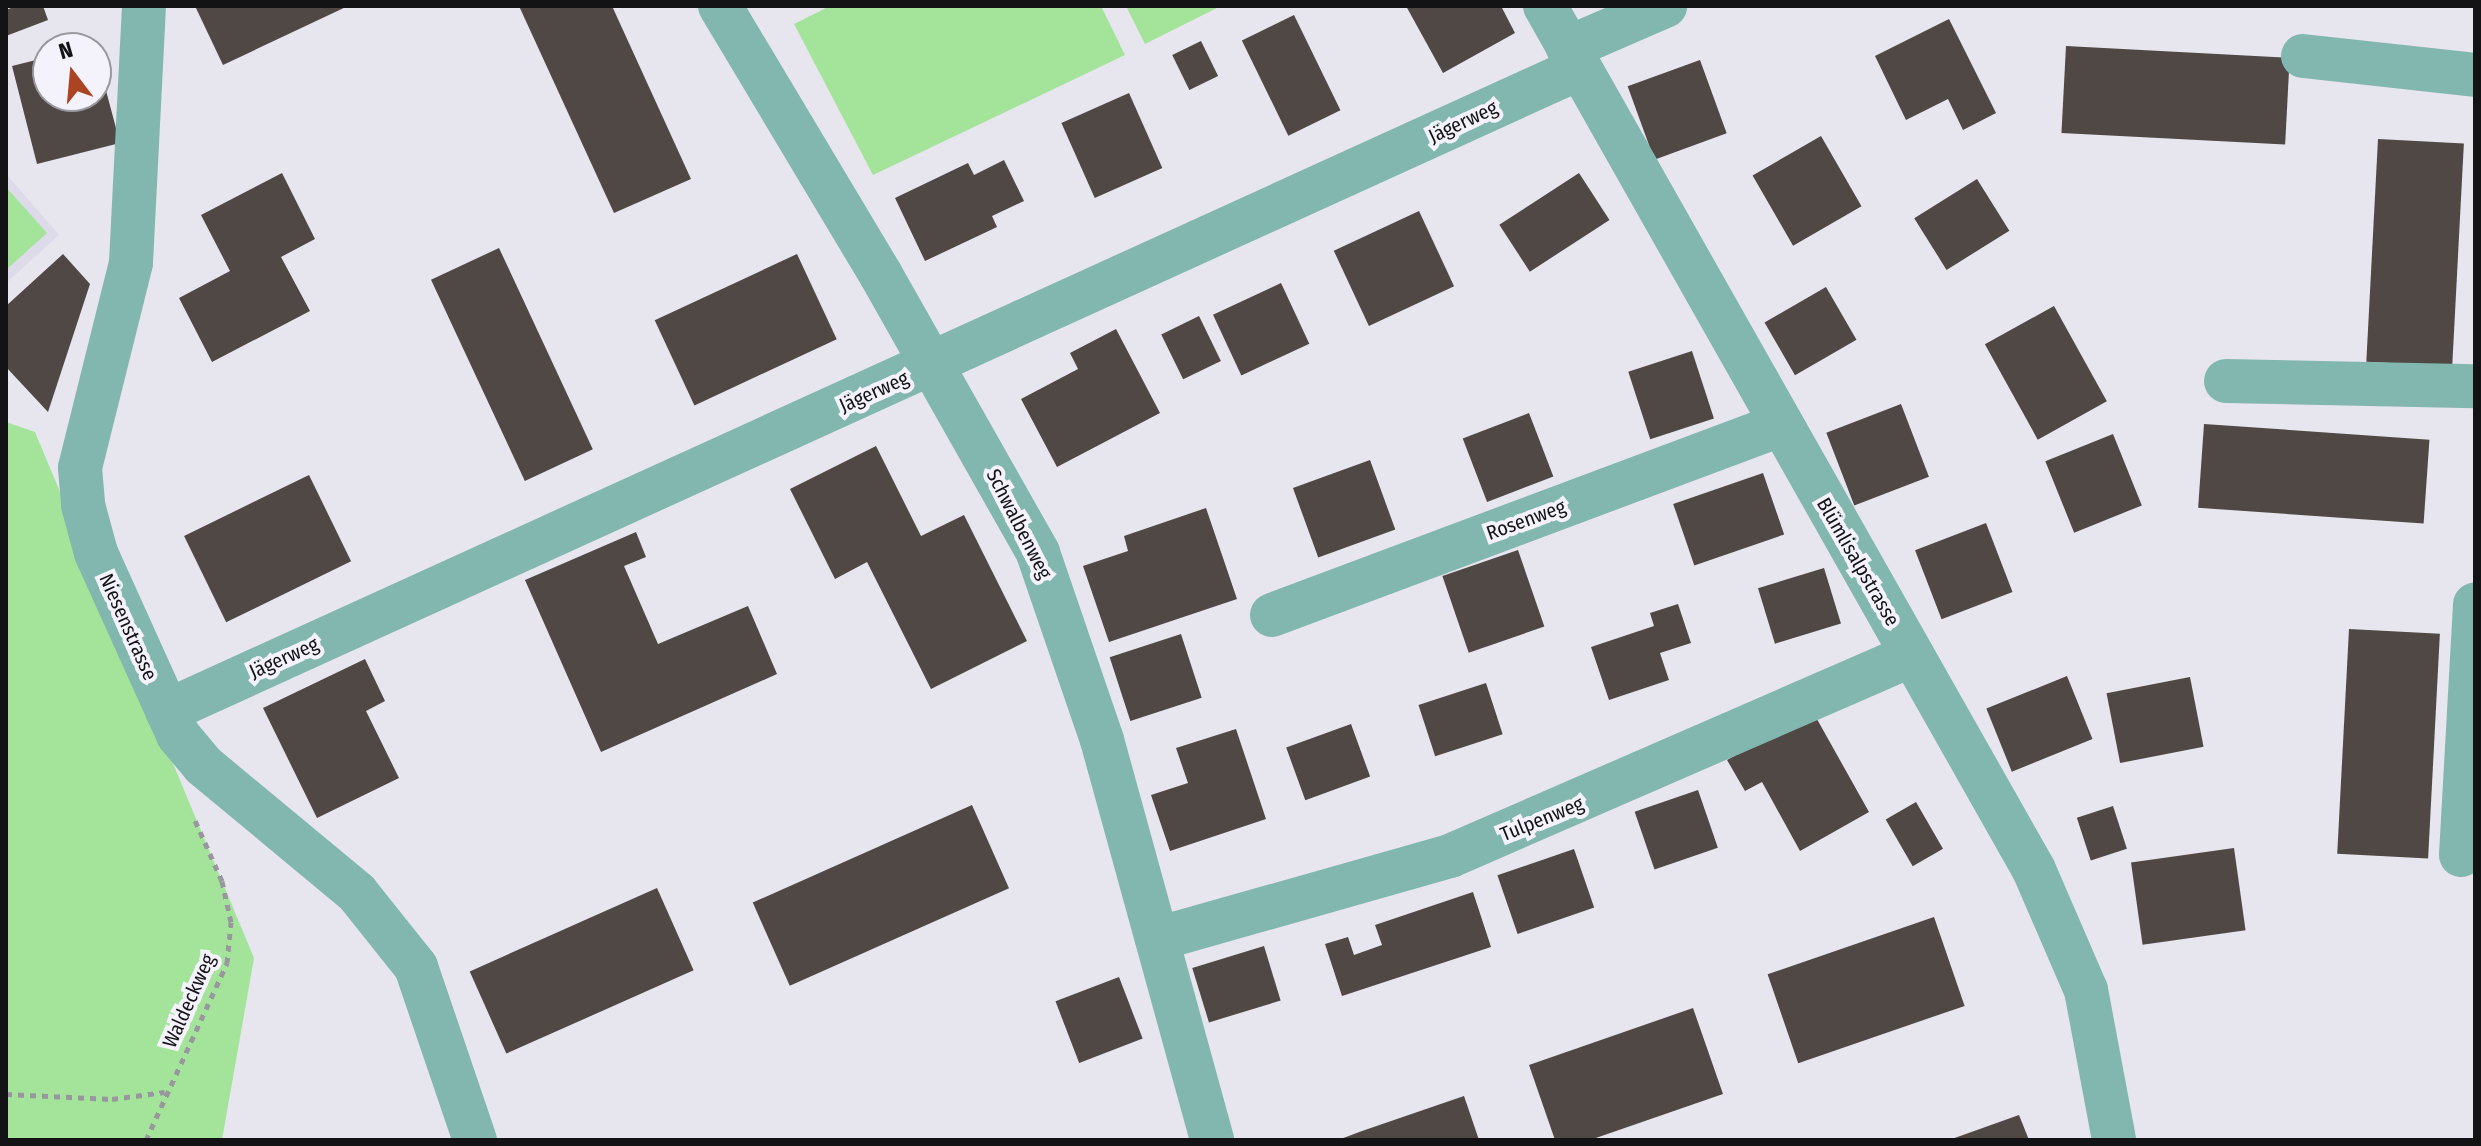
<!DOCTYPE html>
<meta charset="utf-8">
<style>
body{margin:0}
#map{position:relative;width:2481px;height:1146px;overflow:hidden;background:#e7e5ee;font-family:"Fira Sans Condensed",sans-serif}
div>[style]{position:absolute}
.built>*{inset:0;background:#dddaea}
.green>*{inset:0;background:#a3e49a}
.building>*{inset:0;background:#4f4844;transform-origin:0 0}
.path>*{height:5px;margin-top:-2.5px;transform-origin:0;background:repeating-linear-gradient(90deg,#99979e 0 6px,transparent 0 12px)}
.minor>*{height:44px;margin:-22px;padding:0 22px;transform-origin:22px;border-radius:22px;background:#82b7af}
span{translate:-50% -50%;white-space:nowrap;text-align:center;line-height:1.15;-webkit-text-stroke:8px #f4f2fb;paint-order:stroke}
.street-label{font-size:20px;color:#131316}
.frame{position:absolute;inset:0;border:8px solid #131316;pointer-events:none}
.north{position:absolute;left:32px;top:32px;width:80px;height:80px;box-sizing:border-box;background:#f4f2fb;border:2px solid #9a999f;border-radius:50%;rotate:344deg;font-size:22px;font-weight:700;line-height:32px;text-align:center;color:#131316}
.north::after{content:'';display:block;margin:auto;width:28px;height:36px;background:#ac4424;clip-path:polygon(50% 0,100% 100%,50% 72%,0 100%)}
</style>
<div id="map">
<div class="built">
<i style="clip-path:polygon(6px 174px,59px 235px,6px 283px)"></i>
</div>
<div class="green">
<i style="clip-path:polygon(830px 6px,1101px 6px,1125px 55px,873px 175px,794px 24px)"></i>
<i style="clip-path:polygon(1126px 6px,1221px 6px,1145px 44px)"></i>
<i style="clip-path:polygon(6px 187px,47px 233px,6px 270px)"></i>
<i style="clip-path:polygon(6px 422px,35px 432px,254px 958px,222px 1140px,6px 1140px)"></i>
</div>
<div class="building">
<i style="clip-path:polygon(16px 6px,43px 6px,48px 20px,6px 36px,6px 10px)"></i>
<i style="clip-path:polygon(195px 6px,348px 6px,223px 65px)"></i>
<i style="clip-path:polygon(519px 6px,612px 6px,691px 179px,614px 213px)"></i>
<i style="clip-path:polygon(1406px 6px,1501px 6px,1515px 33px,1443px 73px)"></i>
<i style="left:1294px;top:15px;width:106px;height:58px;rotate:64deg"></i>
<i style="clip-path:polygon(1949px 19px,1996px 113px,1963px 130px,1948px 99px,1906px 120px,1875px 56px)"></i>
<i style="left:1201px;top:41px;width:39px;height:32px;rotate:64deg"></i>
<i style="left:2066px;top:46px;width:224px;height:87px;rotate:3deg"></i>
<i style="clip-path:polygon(48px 57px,48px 96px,96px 96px,97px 57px,120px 143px,37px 164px,12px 66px)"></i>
<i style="left:1700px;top:60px;width:78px;height:77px;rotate:70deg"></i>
<i style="left:1129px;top:93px;width:82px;height:74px;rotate:66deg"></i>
<i style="left:1821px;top:136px;width:81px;height:79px;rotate:60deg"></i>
<i style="left:2378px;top:139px;width:86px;height:223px;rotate:3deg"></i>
<i style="clip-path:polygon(1004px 160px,1024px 201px,992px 216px,997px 227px,925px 261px,895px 198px,968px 163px,974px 175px)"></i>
<i style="clip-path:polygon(282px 173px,315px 239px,281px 257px,310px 311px,212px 362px,179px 298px,230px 271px,201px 215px)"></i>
<i style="left:1579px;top:173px;width:56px;height:95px;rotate:57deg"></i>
<i style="left:1977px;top:179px;width:61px;height:74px;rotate:58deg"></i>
<i style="left:1419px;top:211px;width:83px;height:94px;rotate:65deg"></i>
<i style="left:499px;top:248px;width:222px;height:75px;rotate:65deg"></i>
<i style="clip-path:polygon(63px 254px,90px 284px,48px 412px,6px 367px,6px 306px)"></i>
<i style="left:797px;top:254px;width:94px;height:157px;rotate:65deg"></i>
<i style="left:1281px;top:283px;width:67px;height:75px;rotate:65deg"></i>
<i style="left:1826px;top:287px;width:61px;height:71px;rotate:60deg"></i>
<i style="left:2054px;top:306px;width:109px;height:79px;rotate:61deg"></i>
<i style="left:1199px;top:316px;width:50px;height:42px;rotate:64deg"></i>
<i style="clip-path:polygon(1116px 329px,1160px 413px,1057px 467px,1021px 399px,1078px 369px,1070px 353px)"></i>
<i style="left:1692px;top:351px;width:71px;height:67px;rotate:72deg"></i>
<i style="left:1901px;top:404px;width:78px;height:80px;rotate:69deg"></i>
<i style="left:1529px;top:413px;width:68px;height:71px;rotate:69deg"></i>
<i style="left:2204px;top:424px;width:226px;height:84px;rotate:4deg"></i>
<i style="left:2113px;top:434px;width:77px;height:73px;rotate:68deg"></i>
<i style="clip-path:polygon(876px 446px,921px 536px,964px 515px,1027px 641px,931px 689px,867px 562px,835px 579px,790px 489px)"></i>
<i style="left:1370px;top:460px;width:74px;height:82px;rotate:70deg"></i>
<i style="left:1763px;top:473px;width:65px;height:95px;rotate:71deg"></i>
<i style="left:309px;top:475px;width:96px;height:139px;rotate:64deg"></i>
<i style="clip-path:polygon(1206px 508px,1237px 599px,1109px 642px,1083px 566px,1128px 551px,1124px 536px)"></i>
<i style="left:1986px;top:523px;width:74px;height:76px;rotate:69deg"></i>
<i style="clip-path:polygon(636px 532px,646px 557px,624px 566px,658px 644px,748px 606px,777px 674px,601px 752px,525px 580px)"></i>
<i style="left:1518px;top:550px;width:81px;height:80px;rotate:71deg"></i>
<i style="left:1824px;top:568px;width:58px;height:69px;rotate:73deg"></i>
<i style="clip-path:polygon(1678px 604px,1691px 643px,1660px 653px,1669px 680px,1609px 700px,1591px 647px,1654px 626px,1650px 613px)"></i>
<i style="left:2349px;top:629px;width:91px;height:225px;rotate:3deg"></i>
<i style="left:1181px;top:634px;width:67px;height:75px;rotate:72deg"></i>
<i style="clip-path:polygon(365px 659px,385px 701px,366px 711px,399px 778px,317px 818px,263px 708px)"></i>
<i style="left:2067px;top:676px;width:68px;height:87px;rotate:68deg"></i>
<i style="left:2190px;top:677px;width:71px;height:85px;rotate:79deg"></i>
<i style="left:1486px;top:683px;width:54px;height:71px;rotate:72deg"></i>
<i style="clip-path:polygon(1813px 712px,1869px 812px,1800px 851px,1762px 782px,1745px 791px,1727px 760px)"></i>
<i style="left:1351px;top:724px;width:56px;height:69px;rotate:70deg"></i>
<i style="clip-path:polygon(1236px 729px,1266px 819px,1170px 851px,1151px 795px,1188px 783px,1176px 748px)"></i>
<i style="left:1698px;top:790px;width:61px;height:67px;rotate:71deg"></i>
<i style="left:1916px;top:802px;width:54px;height:35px;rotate:60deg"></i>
<i style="left:972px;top:805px;width:91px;height:240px;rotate:66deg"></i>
<i style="left:2113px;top:806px;width:45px;height:38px;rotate:72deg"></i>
<i style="left:2234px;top:848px;width:83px;height:104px;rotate:82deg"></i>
<i style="left:1574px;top:849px;width:62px;height:81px;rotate:71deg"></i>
<i style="left:657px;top:888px;width:90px;height:205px;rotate:66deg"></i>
<i style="clip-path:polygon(1473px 892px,1491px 947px,1342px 996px,1325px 944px,1348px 937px,1354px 955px,1382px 945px,1375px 925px)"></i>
<i style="left:1934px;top:917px;width:94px;height:176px;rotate:71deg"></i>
<i style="left:1264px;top:946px;width:57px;height:75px;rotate:73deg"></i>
<i style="left:1119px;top:977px;width:66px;height:68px;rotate:69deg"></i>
<i style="clip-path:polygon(1693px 1008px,1723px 1094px,1590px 1140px,1555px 1140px,1529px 1065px)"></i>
<i style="clip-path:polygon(1464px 1096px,1479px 1140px,1338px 1140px,1362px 1131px)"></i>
<i style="clip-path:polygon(2019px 1115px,2029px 1140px,1949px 1140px)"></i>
</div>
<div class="path">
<i style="left:6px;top:1094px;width:106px;rotate:2.7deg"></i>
<i style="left:112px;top:1099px;width:53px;rotate:-7.5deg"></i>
<i style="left:146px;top:1140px;width:195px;rotate:-65.4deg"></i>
<i style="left:227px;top:963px;width:41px;rotate:-84.4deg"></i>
<i style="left:231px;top:922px;width:42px;rotate:-102.4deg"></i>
<i style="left:222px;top:881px;width:69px;rotate:-114deg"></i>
</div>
<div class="minor">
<i style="left:144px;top:6px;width:257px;rotate:92.9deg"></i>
<i style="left:131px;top:263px;width:211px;rotate:104deg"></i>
<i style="left:80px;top:468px;width:37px;rotate:85deg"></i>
<i style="left:83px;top:505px;width:50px;rotate:74.8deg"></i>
<i style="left:96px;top:553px;width:200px;rotate:65.7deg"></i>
<i style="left:178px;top:735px;width:39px;rotate:50deg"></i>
<i style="left:203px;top:765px;width:200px;rotate:39.7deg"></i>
<i style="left:357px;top:893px;width:95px;rotate:51.4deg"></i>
<i style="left:416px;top:967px;width:183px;rotate:71.2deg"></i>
<i style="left:720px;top:6px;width:313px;rotate:59.1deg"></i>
<i style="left:881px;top:275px;width:319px;rotate:60.5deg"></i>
<i style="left:1038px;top:553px;width:198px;rotate:71.1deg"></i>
<i style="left:1102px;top:740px;width:415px;rotate:74.6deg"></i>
<i style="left:1545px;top:6px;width:993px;rotate:60.49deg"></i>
<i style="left:2034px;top:870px;width:131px;rotate:66.6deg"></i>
<i style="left:2086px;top:990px;width:153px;rotate:79.4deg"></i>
<i style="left:1568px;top:48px;width:106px;rotate:-23.4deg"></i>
<i style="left:2303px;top:56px;width:173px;rotate:6.3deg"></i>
<i style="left:2226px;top:381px;width:249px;rotate:1.2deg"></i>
<i style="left:1272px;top:615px;width:542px;rotate:-20.51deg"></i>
<i style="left:167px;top:711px;width:1552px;rotate:-24.47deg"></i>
<i style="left:2461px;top:855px;width:251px;rotate:-86.8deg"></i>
<i style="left:1157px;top:939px;width:305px;rotate:-15.8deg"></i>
<i style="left:1450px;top:856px;width:504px;rotate:-23.51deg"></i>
</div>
<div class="street-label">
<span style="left:1463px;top:122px;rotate:-25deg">Jägerweg</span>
<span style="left:874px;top:392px;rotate:-24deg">Jägerweg</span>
<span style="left:1526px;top:520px;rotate:-20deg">Rosenweg</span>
<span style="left:1019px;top:524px;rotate:63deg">Schwalbenweg</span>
<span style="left:1858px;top:562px;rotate:60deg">Blümlisalpstrasse</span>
<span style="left:128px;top:627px;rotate:66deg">Niesenstrasse</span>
<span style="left:284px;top:658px;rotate:-24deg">Jägerweg</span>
<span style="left:1542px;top:819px;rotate:-22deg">Tulpenweg</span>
<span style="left:189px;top:1001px;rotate:-66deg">Waldeckweg</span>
</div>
<div class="frame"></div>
<div class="north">N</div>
</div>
